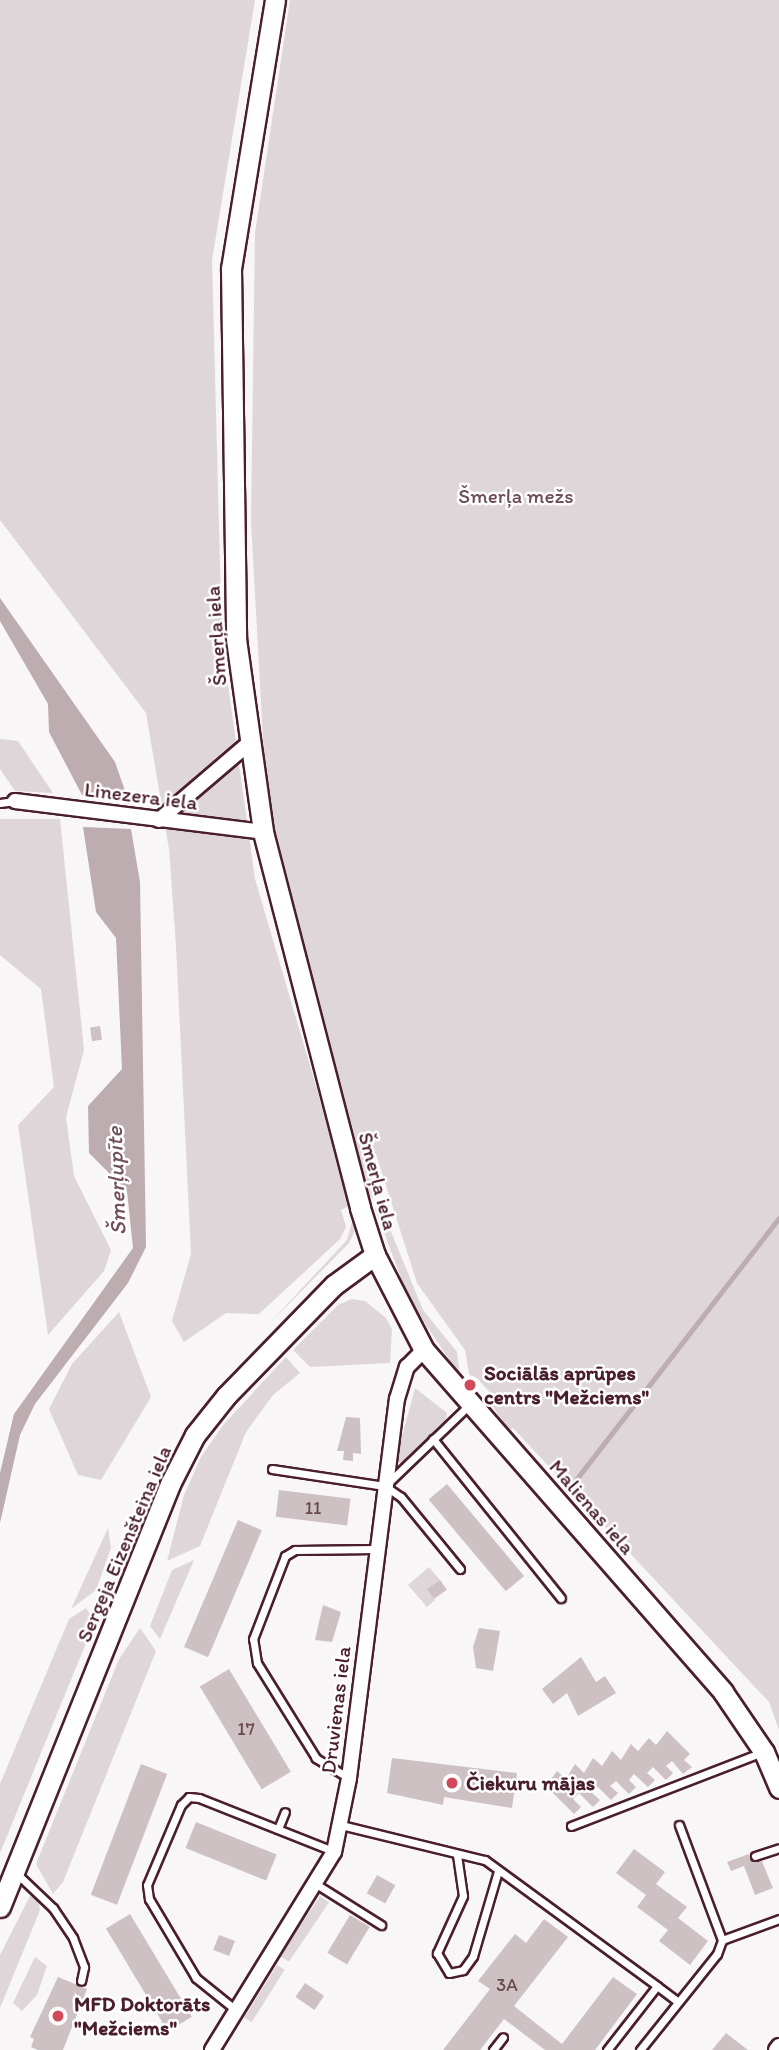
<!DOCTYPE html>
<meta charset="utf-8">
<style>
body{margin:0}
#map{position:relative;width:779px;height:2050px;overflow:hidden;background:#f8f6f7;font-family:Itim,sans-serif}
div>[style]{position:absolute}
.green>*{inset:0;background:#ded6d9;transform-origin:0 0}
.water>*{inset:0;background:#bdadb0}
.stream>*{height:4.5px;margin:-2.25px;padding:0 2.25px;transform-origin:2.25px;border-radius:2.25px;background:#bdadb0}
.building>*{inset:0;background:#cdc1c4;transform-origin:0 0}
.roads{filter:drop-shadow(2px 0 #4a1f2b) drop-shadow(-2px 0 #4a1f2b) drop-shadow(0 2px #4a1f2b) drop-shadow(0 -2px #4a1f2b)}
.lane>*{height:7px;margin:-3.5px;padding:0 3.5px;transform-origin:3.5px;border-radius:3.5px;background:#fff}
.street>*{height:14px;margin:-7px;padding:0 7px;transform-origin:7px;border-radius:7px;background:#fff}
.secondary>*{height:19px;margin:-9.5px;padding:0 9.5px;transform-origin:9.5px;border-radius:9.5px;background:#fff}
.dots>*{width:19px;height:19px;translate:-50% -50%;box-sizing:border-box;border:4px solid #fff;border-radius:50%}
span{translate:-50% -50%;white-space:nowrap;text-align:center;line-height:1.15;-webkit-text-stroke:5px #fff;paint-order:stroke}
.number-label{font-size:18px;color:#6b4851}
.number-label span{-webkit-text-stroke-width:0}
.park-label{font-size:21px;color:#6f4d56}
.street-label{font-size:21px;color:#4a1f2b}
.poi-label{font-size:21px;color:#4a1f2b;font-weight:700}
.left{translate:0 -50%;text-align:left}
.water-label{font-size:23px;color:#72515a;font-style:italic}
</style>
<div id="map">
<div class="green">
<i style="clip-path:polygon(0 0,255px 0,212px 260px,222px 642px,255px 879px,351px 1205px,341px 1210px,346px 1227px,340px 1239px,259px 1314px,226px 1313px,184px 1342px,172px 1321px,191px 1254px,176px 946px,169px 849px,146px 713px,0 520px)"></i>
<i style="clip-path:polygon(290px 0,779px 0,779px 1730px,769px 1702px,513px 1428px,509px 1431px,489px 1401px,493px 1396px,478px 1379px,470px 1379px,465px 1350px,417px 1283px,376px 1154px,367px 1157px,377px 1196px,371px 1198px,360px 1158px,268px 827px,251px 522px,255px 233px)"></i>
<i style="clip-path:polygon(0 739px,18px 741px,53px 793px,15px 791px,0 769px)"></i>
<i style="clip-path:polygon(0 819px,60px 819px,84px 1050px,66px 1117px,74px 1176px,111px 1250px,104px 1271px,48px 1335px,18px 1125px,54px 1087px,41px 989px,0 955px)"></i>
<i style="clip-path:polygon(381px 1207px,423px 1310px,457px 1352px,460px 1376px,409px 1299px,375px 1209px)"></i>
<i style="clip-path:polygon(354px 1215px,357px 1226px,349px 1243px,266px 1327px,347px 1240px)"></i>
<i style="clip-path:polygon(352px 1299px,365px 1301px,386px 1318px,392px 1329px,390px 1363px,310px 1367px,293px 1350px,338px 1305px)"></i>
<i style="clip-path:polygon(119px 1312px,151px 1397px,101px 1480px,78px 1475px,49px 1409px,72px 1364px)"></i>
<i style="clip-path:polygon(286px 1357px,300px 1373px,273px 1395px,246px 1432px,200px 1546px,167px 1561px,184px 1495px,201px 1457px,224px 1424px)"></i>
<i style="clip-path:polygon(415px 1388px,447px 1413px,446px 1419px,403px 1463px,395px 1463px)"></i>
<i style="clip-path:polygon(108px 1528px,111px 1548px,96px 1590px,71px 1609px)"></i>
<i style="clip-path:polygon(194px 1560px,160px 1639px,150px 1626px,172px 1570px)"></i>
<i style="clip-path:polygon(429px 1567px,440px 1580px,427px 1590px,435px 1600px,427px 1607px,408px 1585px)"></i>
<i style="clip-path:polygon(86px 1608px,95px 1621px,0 1853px,0 1784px,69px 1619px)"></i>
<i style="clip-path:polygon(140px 1628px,156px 1651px,63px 1882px,53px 1894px,36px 1864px,119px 1659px)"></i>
<i style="clip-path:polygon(30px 1896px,38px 1899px,40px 1910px,0 2008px,0 1955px)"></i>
<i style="left:320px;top:1896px;width:11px;height:72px;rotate:34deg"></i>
<i style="clip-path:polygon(35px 1957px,47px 1966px,37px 1995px,22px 2011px,13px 2003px)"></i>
<i style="left:277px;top:1965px;width:9px;height:62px;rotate:32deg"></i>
</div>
<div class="water">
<i style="clip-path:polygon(0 598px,115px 762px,129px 802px,82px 795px,49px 732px,48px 704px,0 621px)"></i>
<i style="clip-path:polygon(83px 827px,131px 829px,140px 882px,146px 1247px,128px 1283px,35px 1404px,20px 1435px,0 1523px,0 1473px,14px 1414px,133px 1248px,127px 1191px,89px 1153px,88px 1106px,122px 1069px,116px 938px,96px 912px)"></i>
</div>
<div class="stream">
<i style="left:568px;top:1490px;width:344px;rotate:-52.2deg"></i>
</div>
<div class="building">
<i style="left:100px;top:1026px;width:14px;height:10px;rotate:82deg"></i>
<i style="clip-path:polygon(346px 1417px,360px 1418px,361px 1454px,353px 1453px,353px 1461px,343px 1460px,344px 1451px,337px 1451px)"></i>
<i style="left:447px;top:1484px;width:120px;height:24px;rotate:50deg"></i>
<i style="left:279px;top:1490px;width:72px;height:27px;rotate:7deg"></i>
<i style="left:238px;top:1520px;width:26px;height:138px;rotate:23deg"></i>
<i style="left:440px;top:1580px;width:12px;height:16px;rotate:55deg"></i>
<i style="clip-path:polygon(323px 1605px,341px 1612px,332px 1642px,315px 1640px)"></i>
<i style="clip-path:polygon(479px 1628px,500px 1631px,493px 1671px,476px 1668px,473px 1647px)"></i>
<i style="clip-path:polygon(581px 1657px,596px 1682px,605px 1676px,616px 1693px,578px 1716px,567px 1693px,553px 1704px,542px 1689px)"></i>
<i style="left:229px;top:1669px;width:120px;height:34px;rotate:59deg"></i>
<i style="clip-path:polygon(667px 1731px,690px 1754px,684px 1760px,692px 1767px,683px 1774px,672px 1761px,666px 1766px,673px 1773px,666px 1780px,653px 1767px,647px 1773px,655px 1780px,648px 1787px,634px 1774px,629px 1780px,636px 1787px,629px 1794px,616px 1781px,610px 1786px,618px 1793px,611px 1800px,598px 1787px,592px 1793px,600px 1800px,593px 1807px,579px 1793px,573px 1799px,581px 1807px,574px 1814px,546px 1786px,557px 1771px,566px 1779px,575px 1764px,584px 1773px,593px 1758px,602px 1766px,612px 1751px,621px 1760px,631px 1744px,638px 1751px,649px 1738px,656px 1745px)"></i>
<i style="clip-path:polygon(392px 1758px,517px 1773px,512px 1808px,444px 1797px,443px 1805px,387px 1793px)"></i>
<i style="left:141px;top:1764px;width:28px;height:140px;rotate:21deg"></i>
<i style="left:196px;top:1822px;width:87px;height:28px;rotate:22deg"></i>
<i style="clip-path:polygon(634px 1849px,665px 1872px,656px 1884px,687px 1907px,678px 1918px,708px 1941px,690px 1965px,659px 1941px,668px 1930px,637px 1907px,646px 1895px,616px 1873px)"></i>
<i style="clip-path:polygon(749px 1854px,753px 1862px,761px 1859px,773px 1888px,755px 1895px,744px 1866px,731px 1871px,727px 1862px)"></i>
<i style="left:377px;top:1875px;width:21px;height:21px;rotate:29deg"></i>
<i style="left:130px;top:1914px;width:120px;height:28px;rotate:59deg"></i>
<i style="left:350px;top:1915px;width:23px;height:44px;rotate:31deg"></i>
<i style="clip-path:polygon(544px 1919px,568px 1937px,514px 2006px,562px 2044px,613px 1977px,637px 1994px,595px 2050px,545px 2050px,504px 2019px,480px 2050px,443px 2050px,490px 1989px,478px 1981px,515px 1934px,526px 1943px)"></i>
<i style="left:219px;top:1935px;width:17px;height:16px;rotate:21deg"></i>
<i style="clip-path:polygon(58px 1977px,87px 1989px,63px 2050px,38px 2050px,31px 2047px,34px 2039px,30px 2037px)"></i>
<i style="left:305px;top:1983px;width:23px;height:17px;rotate:34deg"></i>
<i style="clip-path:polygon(726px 2033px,748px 2050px,712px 2050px)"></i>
</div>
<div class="roads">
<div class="lane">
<i style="left:0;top:803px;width:15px;rotate:-8deg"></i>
<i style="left:433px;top:1439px;width:204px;rotate:51.2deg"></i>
<i style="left:272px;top:1469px;width:114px;rotate:8.6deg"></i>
<i style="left:385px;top:1486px;width:19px;rotate:35deg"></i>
<i style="left:401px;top:1497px;width:93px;rotate:50.7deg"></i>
<i style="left:388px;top:1483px;width:114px;rotate:-43.9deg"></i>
<i style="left:349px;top:1778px;width:39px;rotate:-149deg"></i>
<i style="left:316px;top:1758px;width:112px;rotate:-121.8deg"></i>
<i style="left:257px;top:1663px;width:24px;rotate:-99deg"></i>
<i style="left:253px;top:1639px;width:89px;rotate:-68.9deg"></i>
<i style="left:285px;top:1556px;width:12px;rotate:-31deg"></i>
<i style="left:295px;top:1550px;width:82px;rotate:-0.7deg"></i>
<i style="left:341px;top:1825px;width:148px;rotate:13.7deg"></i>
<i style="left:485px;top:1860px;width:213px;rotate:36.2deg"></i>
<i style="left:679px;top:1825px;width:123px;rotate:69.5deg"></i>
<i style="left:571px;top:1826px;width:206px;rotate:-21.1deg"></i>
<i style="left:278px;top:1829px;width:18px;rotate:-68deg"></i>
<i style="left:457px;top:1855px;width:41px;rotate:81.7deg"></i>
<i style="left:463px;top:1896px;width:63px;rotate:114.5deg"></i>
<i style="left:437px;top:1953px;width:23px;rotate:59deg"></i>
<i style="left:449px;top:1973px;width:14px;rotate:-12deg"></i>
<i style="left:463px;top:1970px;width:17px;rotate:-54deg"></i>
<i style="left:473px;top:1956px;width:89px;rotate:-73.6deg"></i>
<i style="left:755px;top:1856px;width:25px;rotate:-18deg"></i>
<i style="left:14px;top:1871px;width:54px;rotate:43.5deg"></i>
<i style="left:53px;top:1908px;width:36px;rotate:56deg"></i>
<i style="left:73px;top:1938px;width:31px;rotate:69deg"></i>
<i style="left:84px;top:1967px;width:14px;rotate:102deg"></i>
<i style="left:316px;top:1884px;width:77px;rotate:32.2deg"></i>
<i style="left:237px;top:2011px;width:53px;rotate:-141.2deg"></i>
<i style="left:196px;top:1978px;width:92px;rotate:-120.7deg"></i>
<i style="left:149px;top:1899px;width:14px;rotate:-98deg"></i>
<i style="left:147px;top:1885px;width:87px;rotate:-67deg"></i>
<i style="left:181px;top:1805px;width:11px;rotate:-45deg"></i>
<i style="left:189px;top:1797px;width:10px;rotate:6deg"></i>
<i style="left:199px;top:1798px;width:144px;rotate:21.6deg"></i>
<i style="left:493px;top:2050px;width:16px;rotate:-52deg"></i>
<i style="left:607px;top:2050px;width:81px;rotate:-52deg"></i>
<i style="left:657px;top:1986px;width:26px;rotate:37deg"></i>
<i style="left:640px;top:2050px;width:123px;rotate:-51.3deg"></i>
<i style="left:717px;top:1954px;width:15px;rotate:-70deg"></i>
<i style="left:722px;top:1940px;width:61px;rotate:-20.2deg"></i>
</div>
<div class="street">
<i style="left:15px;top:801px;width:250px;rotate:7.1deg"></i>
<i style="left:159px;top:820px;width:118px;rotate:-40.5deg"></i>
<i style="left:212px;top:2050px;width:233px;rotate:-58.4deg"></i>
<i style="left:334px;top:1852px;width:76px;rotate:-78.5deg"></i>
<i style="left:349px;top:1778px;width:382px;rotate:-82.8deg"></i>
<i style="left:397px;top:1399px;width:34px;rotate:-73deg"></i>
<i style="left:407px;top:1367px;width:24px;rotate:-45deg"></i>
<i style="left:776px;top:2050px;width:5px;rotate:-53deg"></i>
</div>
<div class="secondary">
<i style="left:275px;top:0;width:272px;rotate:99.3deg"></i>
<i style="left:231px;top:268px;width:371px;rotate:89.2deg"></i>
<i style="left:236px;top:639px;width:195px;rotate:82deg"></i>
<i style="left:263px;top:832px;width:388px;rotate:75.5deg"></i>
<i style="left:360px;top:1208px;width:49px;rotate:72.3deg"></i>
<i style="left:375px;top:1255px;width:107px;rotate:62.7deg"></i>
<i style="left:424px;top:1350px;width:454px;rotate:48.8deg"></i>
<i style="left:723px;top:1692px;width:73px;rotate:55.7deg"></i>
<i style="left:764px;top:1752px;width:39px;rotate:67deg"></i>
<i style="left:0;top:1907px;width:456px;rotate:-68.1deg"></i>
<i style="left:170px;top:1484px;width:55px;rotate:-63deg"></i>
<i style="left:195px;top:1435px;width:50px;rotate:-51.5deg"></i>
<i style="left:226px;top:1396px;width:155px;rotate:-45.8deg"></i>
<i style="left:334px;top:1285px;width:51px;rotate:-36.2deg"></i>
</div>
</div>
<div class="dots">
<i style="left:470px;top:1385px;background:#d1495b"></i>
<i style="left:452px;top:1783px;background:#d1495b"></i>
<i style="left:58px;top:2016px;background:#d1495b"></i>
</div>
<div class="number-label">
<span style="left:313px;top:1508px">11</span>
<span style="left:246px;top:1729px">17</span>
<span style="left:507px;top:1985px">3A</span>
</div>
<div class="park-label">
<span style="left:516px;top:496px">Šmerļa mežs</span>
</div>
<div class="street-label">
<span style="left:216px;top:636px;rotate:-94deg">Šmerļa iela</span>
<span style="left:141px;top:796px;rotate:7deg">Linezera iela</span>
<span style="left:378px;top:1181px;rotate:75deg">Šmerļa iela</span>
<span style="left:592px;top:1507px;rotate:49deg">Malienas iela</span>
<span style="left:124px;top:1544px;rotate:-67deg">Sergeja Eizenšteina iela</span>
<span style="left:336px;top:1710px;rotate:-83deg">Druvienas iela</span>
</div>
<div class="poi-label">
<span class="left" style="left:484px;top:1385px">Sociālās aprūpes<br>centrs "Mežciems"</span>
<span class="left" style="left:466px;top:1783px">Čiekuru mājas</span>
<span class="left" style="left:74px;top:2016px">MFD Doktorāts<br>"Mežciems"</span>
</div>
<div class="water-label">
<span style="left:116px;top:1181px;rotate:-92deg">Šmerļupīte</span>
</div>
</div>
